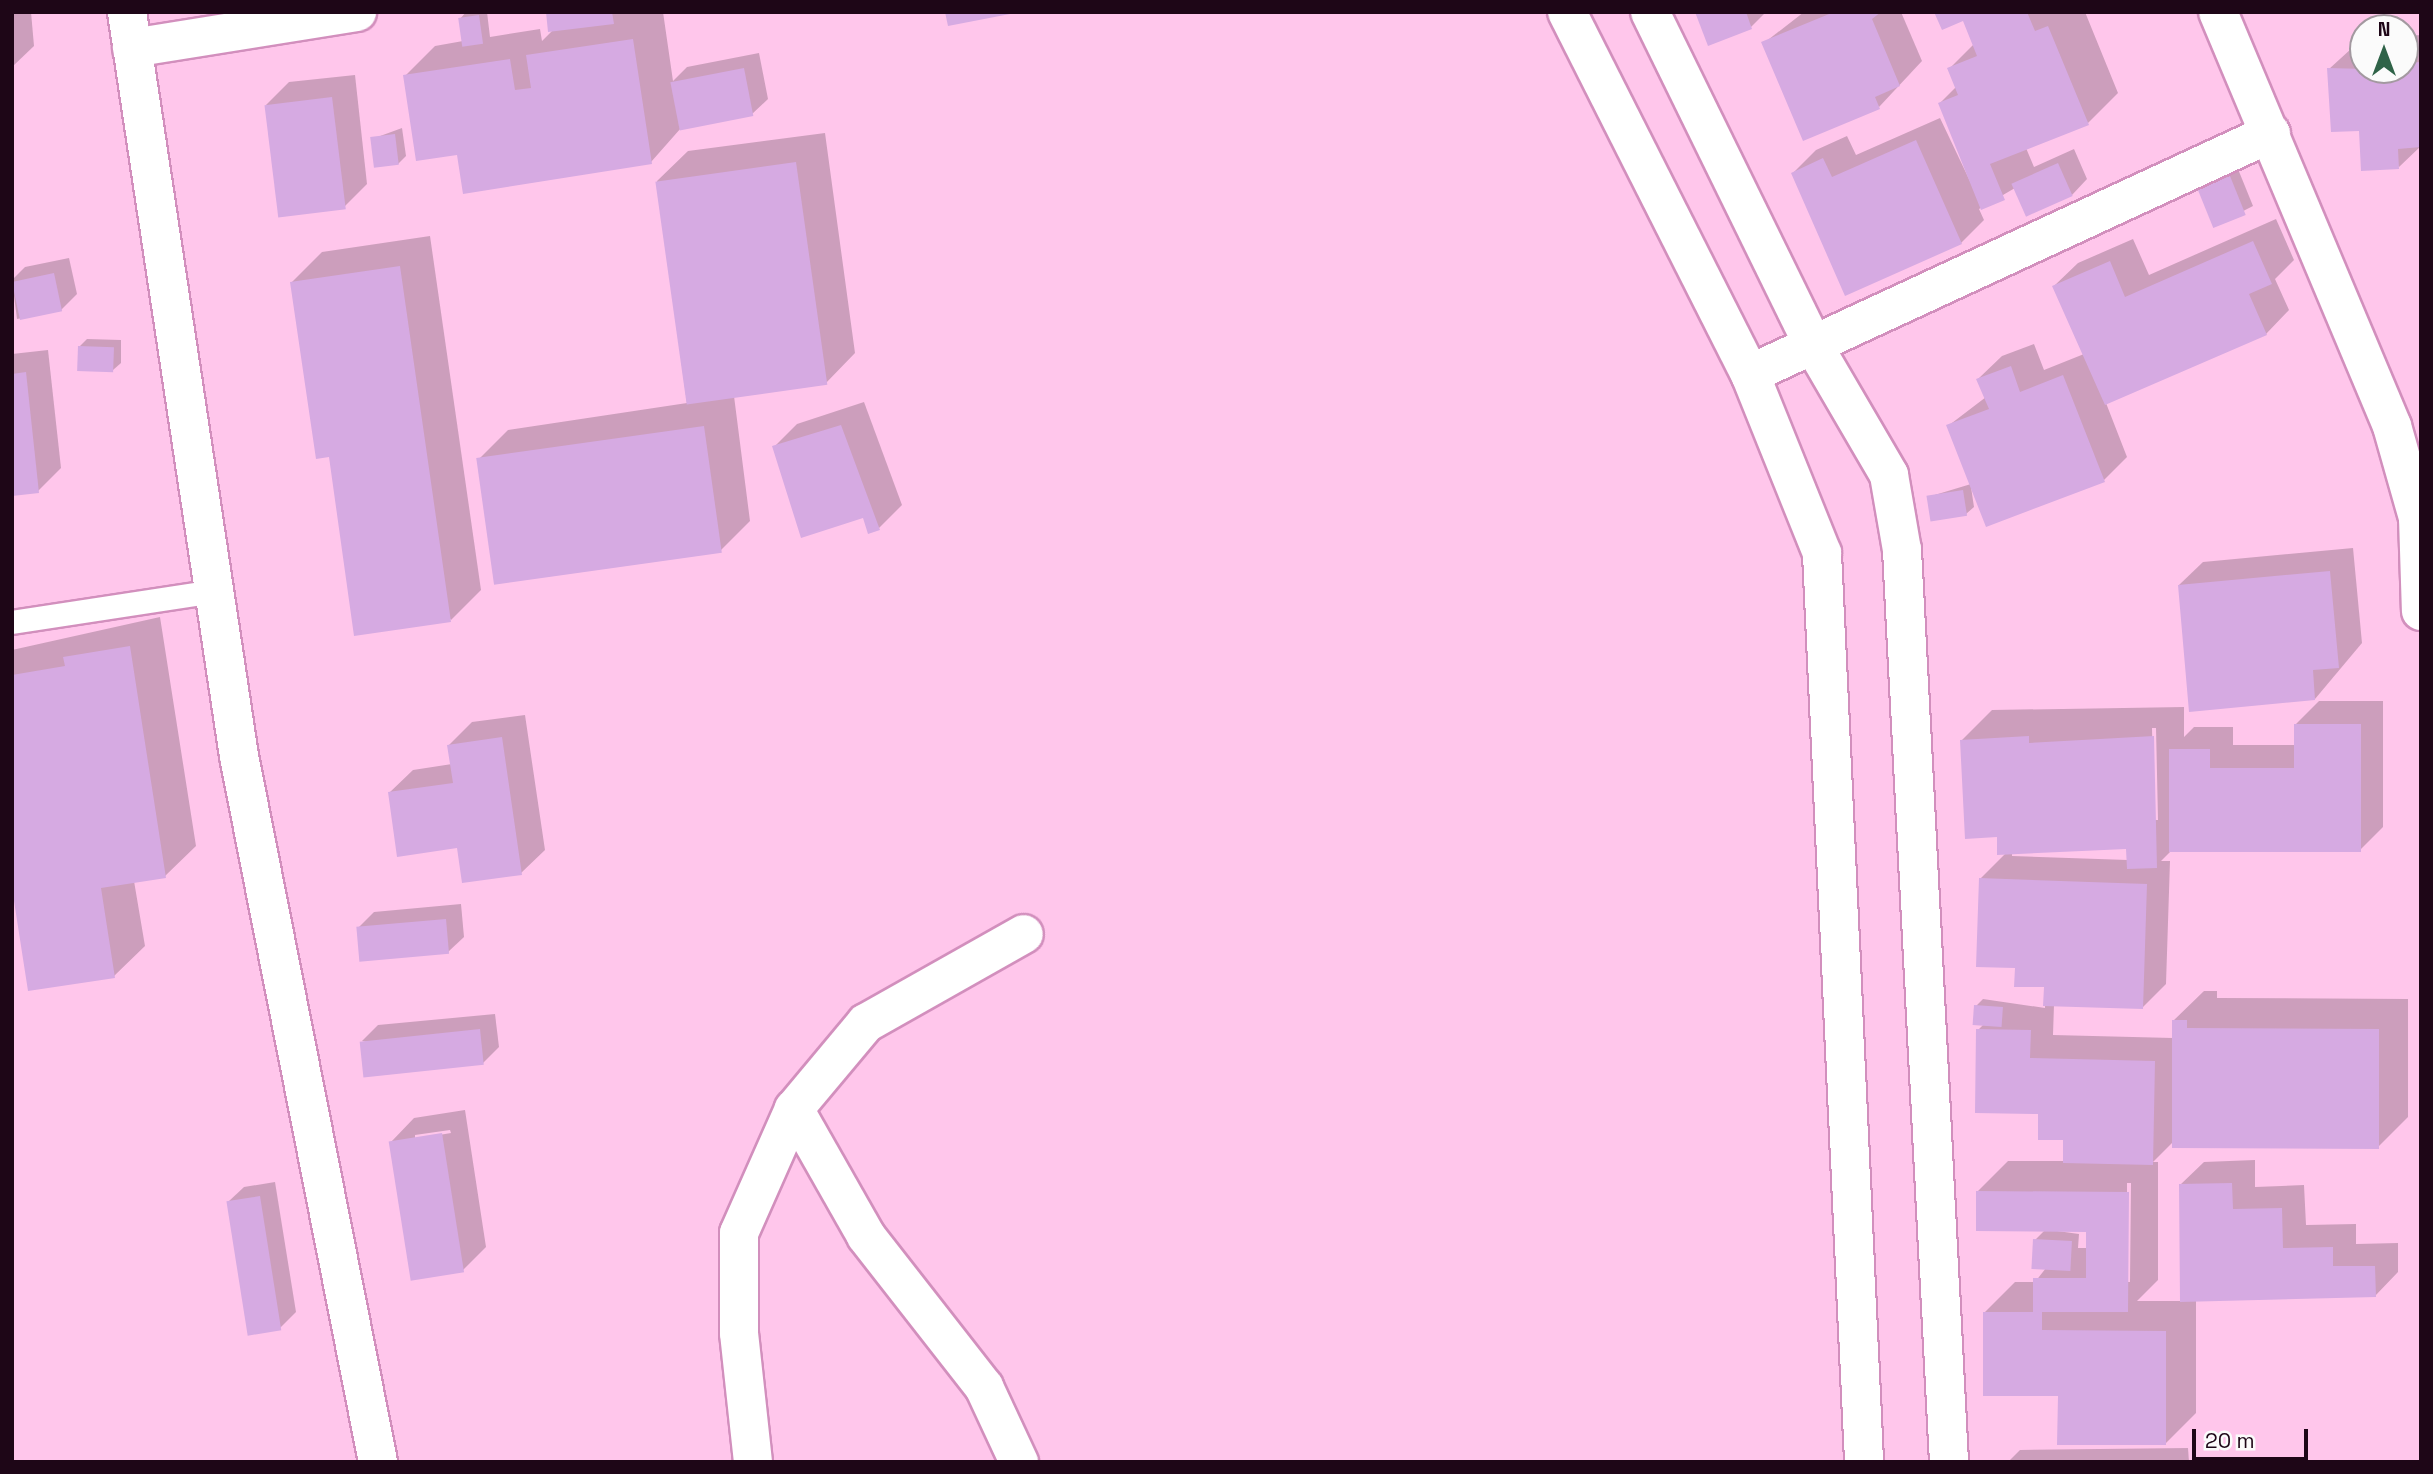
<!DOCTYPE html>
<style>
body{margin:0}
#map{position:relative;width:2433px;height:1474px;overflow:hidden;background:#ffc6eb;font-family:"Space Grotesk",sans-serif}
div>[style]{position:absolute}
.shadow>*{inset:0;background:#0003}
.building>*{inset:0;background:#d6aae2;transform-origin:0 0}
.roads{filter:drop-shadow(2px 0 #d28fbd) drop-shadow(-2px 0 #d28fbd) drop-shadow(0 2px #d28fbd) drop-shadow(0 -2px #d28fbd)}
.lane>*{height:23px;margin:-11.5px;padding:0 11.5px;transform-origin:11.5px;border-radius:11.5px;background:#fff}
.street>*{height:38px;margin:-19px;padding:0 19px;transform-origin:19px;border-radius:19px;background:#fff}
span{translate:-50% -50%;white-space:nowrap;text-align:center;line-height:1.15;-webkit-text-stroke:5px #fbfbfb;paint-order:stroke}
.frame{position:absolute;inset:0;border:14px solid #1e0617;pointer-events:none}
.north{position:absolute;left:2349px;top:14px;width:70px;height:70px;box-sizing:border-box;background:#fbfbfb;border:2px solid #a399a0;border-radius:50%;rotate:0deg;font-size:19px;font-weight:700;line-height:28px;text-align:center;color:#1e0617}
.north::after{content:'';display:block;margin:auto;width:24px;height:32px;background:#2f6348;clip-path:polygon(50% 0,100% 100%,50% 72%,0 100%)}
.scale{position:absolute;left:2192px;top:1429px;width:116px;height:32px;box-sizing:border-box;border:4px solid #1e0617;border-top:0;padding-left:9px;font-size:21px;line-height:24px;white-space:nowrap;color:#1e0617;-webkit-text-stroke:5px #fbfbfb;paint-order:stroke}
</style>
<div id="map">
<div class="shadow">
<i style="clip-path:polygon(12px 12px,31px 12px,34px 46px,12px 67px)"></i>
<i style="clip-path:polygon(466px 12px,487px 12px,490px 37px,540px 29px,542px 41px,554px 29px,548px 12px,663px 12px,673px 81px,687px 67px,759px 53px,768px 99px,752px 114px,681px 128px,651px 162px,405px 76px,435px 46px,463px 41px,460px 19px)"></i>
<i style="clip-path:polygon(1697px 12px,1766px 12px,1751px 27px)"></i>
<i style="clip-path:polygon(1804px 12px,1901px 12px,1922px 61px,1879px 107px,1764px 43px)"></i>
<i style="clip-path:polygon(1936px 12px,2085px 12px,2118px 93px,2088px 123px,2026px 148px,2034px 167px,2074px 149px,2087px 179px,2072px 195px,2015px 188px,1979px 209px,1984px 220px,1961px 243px,1793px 173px,1816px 150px,1847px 136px,1856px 155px,1940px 118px,1978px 198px,1940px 103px,1957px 86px,1950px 68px,1974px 44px,1964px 19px)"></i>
<i style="clip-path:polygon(2421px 35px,2421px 146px,2399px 167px,2361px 129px,2329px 69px,2363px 38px,2363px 70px,2405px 70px,2405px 36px)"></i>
<i style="clip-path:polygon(355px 75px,367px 184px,344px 207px,266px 105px,289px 82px)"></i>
<i style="clip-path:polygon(402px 128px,406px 156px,398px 164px,372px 139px)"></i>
<i style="clip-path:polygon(825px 133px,855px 353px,825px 384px,734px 396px,750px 521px,720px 551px,478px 460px,508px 430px,687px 403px,657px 181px,688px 151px)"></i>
<i style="clip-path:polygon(2238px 169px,2253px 206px,2214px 226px,2199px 189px)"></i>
<i style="clip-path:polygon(2276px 219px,2294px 260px,2275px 279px,2289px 310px,2266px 334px,2106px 403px,2127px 457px,2104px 480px,1971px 487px,1974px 507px,1966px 514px,1928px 497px,1971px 484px,1948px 426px,1986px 397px,1978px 379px,2002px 356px,2034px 344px,2044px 370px,2084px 354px,2054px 286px,2078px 263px,2133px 239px,2149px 275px)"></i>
<i style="clip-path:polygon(430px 236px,481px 590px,451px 620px,330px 455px,292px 282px,322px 252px)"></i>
<i style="clip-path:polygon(69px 258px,77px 294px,61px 310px,17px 319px,12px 280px,25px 267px)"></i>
<i style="clip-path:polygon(87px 339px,121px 340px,121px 363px,113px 370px,79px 347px)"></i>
<i style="clip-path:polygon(48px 350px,61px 468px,38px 491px,12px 494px,12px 354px)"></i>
<i style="clip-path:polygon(864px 402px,902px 505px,879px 528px,774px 447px,797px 424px)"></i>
<i style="clip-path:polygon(2353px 548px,2362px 643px,2315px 699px,2179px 585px,2203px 562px)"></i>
<i style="clip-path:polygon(160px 617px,196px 846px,165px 876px,134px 881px,145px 946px,114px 976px,12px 877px,12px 650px)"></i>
<i style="clip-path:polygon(evenodd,2319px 701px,2383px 701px,2383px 827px,2360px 850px,2172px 850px,2161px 861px,2170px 861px,2166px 984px,2143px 1007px,2054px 1005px,2053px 1035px,2173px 1038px,2173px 1021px,2204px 991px,2217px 991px,2217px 998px,2408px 999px,2408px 1117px,2378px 1147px,2173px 1142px,2153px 1162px,2158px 1162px,2158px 1280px,2137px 1301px,2182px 1301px,2180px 1185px,2204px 1162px,2255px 1160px,2255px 1187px,2304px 1185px,2306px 1225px,2356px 1224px,2356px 1244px,2398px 1243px,2398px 1272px,2375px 1296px,2196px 1300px,2196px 1413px,2165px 1444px,2059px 1395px,1985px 1312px,2015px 1282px,2035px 1282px,2046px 1268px,2035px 1240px,2045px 1230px,1978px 1191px,2008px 1161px,2065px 1161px,2065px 1139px,1978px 1030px,1985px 1023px,1976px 1006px,1983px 999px,2045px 1008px,2045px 986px,2016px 966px,1980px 879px,2006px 853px,1962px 740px,1992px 710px,2184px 707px,2184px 737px,2194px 727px,2233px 727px,2233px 745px,2296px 745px,2296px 724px,2319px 701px,2152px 728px,2156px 728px,2158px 820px,2154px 820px,2152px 728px,2319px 701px,2128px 847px,2128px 860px,2012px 856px,2012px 853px,2128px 847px,2319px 701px,2127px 1183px,2131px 1183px,2130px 1282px,2127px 1282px,2127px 1183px,2319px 701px,2050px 1230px,2088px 1230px,2088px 1248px,2078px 1248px,2079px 1234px,2050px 1230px)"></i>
<i style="clip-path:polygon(525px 715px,545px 850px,521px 873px,458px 846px,389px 793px,413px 770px,452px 764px,449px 745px,472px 722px)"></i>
<i style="clip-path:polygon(461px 904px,464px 937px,448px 952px,358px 928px,374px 912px)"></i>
<i style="clip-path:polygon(495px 1014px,499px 1047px,483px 1063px,362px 1041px,378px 1025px)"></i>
<i style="clip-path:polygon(evenodd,465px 1110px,486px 1247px,463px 1270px,391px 1142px,414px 1118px,465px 1110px,450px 1130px,451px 1133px,415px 1139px,415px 1135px,450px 1130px)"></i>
<i style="clip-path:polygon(275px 1182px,296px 1312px,280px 1328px,228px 1202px,244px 1187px)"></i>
<i style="clip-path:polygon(2188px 1448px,2189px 1462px,2008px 1462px,2020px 1450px)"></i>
</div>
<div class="building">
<i style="clip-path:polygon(546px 12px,612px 12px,614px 24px,548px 32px)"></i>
<i style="clip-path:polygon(945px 12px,1010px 12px,1010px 14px,948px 26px)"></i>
<i style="clip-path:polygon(1695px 12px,1746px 12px,1752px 29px,1708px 46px)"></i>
<i style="clip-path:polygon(1834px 12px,1881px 12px,1872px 19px,1900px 86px,1875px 97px,1880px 109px,1803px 141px,1761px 42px)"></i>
<i style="clip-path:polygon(1934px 12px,2027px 12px,2035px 31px,2048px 26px,2089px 125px,1990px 164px,2005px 200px,1981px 210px,1938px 103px,1958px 95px,1947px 68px,1977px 56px,1963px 21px,1942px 30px)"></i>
<i style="left:479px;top:15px;width:29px;height:21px;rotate:82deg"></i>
<i style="clip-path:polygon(633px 39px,652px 164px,463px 194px,457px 155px,416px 161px,403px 75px,510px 59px,515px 90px,531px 88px,526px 55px)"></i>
<i style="clip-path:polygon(2421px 62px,2421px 147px,2398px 149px,2399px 169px,2361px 171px,2359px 131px,2331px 132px,2327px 68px,2405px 70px,2405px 63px)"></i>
<i style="left:744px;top:68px;width:49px;height:75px;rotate:79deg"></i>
<i style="left:332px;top:97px;width:113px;height:68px;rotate:83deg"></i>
<i style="left:395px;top:134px;width:31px;height:25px;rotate:83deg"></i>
<i style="clip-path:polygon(1916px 140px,1962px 244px,1845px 296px,1791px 173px,1823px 158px,1832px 177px)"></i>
<i style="left:796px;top:162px;width:225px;height:142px;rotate:82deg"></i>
<i style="left:2058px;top:163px;width:36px;height:51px;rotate:66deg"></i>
<i style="left:2230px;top:176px;width:42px;height:35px;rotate:68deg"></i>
<i style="clip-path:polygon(2253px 241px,2272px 284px,2249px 294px,2267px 335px,2105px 405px,2052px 286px,2110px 261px,2125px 297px)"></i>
<i style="clip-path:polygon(400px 266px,451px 622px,354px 636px,329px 457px,316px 459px,290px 282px)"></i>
<i style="left:54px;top:273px;width:39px;height:43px;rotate:78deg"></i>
<i style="left:78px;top:346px;width:36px;height:25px;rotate:2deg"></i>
<i style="clip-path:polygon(2011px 366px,2020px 392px,2063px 375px,2105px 482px,1986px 527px,1946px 425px,1989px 409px,1976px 379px)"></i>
<i style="clip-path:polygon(26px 372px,39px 493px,12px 496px,12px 374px)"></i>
<i style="clip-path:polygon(841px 425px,880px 530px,868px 534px,863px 518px,801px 538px,772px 446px)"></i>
<i style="left:704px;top:426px;width:128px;height:230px;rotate:82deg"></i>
<i style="left:1963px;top:490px;width:26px;height:37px;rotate:81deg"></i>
<i style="clip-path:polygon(2330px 571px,2339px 668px,2313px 670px,2315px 700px,2189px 712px,2178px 585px)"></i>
<i style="clip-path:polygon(130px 646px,166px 878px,101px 888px,115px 978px,28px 991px,12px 888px,12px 675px,65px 666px,63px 657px)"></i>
<i style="clip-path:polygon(2294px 724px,2361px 724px,2361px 852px,2169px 852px,2169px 749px,2210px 749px,2210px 768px,2294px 768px)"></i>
<i style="clip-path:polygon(2029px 736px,2029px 743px,2154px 736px,2157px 868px,2127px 869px,2126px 849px,1997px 855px,1997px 837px,1965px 839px,1960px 740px)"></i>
<i style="clip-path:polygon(502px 737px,522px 875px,462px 883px,457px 848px,397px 857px,388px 792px,453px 783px,447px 745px)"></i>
<i style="clip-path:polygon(1979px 878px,2147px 884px,2143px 1009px,2043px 1006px,2044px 987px,2014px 987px,2015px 968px,1976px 967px)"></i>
<i style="left:446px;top:919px;width:35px;height:90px;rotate:85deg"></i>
<i style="left:1974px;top:1005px;width:29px;height:20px;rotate:4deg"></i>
<i style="clip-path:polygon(2172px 1020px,2187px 1020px,2187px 1028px,2379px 1029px,2379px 1149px,2172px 1148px)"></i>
<i style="left:480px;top:1029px;width:36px;height:121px;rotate:84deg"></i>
<i style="clip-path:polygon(1976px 1029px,2031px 1030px,2030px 1058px,2155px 1061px,2153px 1165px,2063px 1163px,2063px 1140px,2038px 1140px,2038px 1114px,1975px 1113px)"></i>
<i style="left:442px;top:1133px;width:141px;height:54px;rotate:81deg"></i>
<i style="clip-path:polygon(2232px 1183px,2233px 1209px,2282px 1208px,2283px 1248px,2333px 1247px,2333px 1266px,2375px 1266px,2376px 1297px,2180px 1302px,2179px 1184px)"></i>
<i style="clip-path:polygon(1976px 1191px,2129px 1192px,2128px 1312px,2042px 1312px,2042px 1330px,2166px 1331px,2166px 1445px,2057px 1445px,2058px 1396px,1983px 1396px,1983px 1312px,2033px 1312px,2033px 1278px,2086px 1278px,2086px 1232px,1976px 1231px)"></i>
<i style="left:260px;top:1196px;width:136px;height:34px;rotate:81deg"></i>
<i style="left:2033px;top:1239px;width:39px;height:30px;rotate:3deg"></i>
</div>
<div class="roads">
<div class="lane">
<i style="left:12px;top:622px;width:204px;rotate:-8.7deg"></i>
</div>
<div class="street">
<i style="left:127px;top:12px;width:752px;rotate:81.44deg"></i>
<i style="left:239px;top:756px;width:720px;rotate:78.86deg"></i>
<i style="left:1567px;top:12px;width:406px;rotate:63.2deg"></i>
<i style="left:1750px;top:374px;width:193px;rotate:68.1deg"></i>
<i style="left:1822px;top:553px;width:910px;rotate:87.35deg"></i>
<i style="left:1650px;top:12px;width:369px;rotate:63.9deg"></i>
<i style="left:1812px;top:343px;width:153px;rotate:59.7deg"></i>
<i style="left:1889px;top:475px;width:76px;rotate:80.2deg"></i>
<i style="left:1902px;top:550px;width:913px;rotate:87.05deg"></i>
<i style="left:2218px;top:12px;width:449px;rotate:67.2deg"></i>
<i style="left:2392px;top:426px;width:96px;rotate:74.2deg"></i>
<i style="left:2418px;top:518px;width:93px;rotate:88.2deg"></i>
<i style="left:132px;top:48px;width:228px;rotate:-9.1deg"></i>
<i style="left:1750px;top:374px;width:574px;rotate:-24.82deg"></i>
<i style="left:794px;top:1109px;width:146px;rotate:60.4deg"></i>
<i style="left:866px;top:1236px;width:192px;rotate:52deg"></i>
<i style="left:984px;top:1387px;width:83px;rotate:65deg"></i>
<i style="left:753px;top:1462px;width:130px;rotate:-96.2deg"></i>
<i style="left:739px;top:1333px;width:100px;rotate:-90deg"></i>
<i style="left:739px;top:1233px;width:136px;rotate:-66.1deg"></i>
<i style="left:794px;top:1109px;width:112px;rotate:-50.1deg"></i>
<i style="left:866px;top:1023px;width:181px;rotate:-29.4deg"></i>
</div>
</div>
<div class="frame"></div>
<div class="north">N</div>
<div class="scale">20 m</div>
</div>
